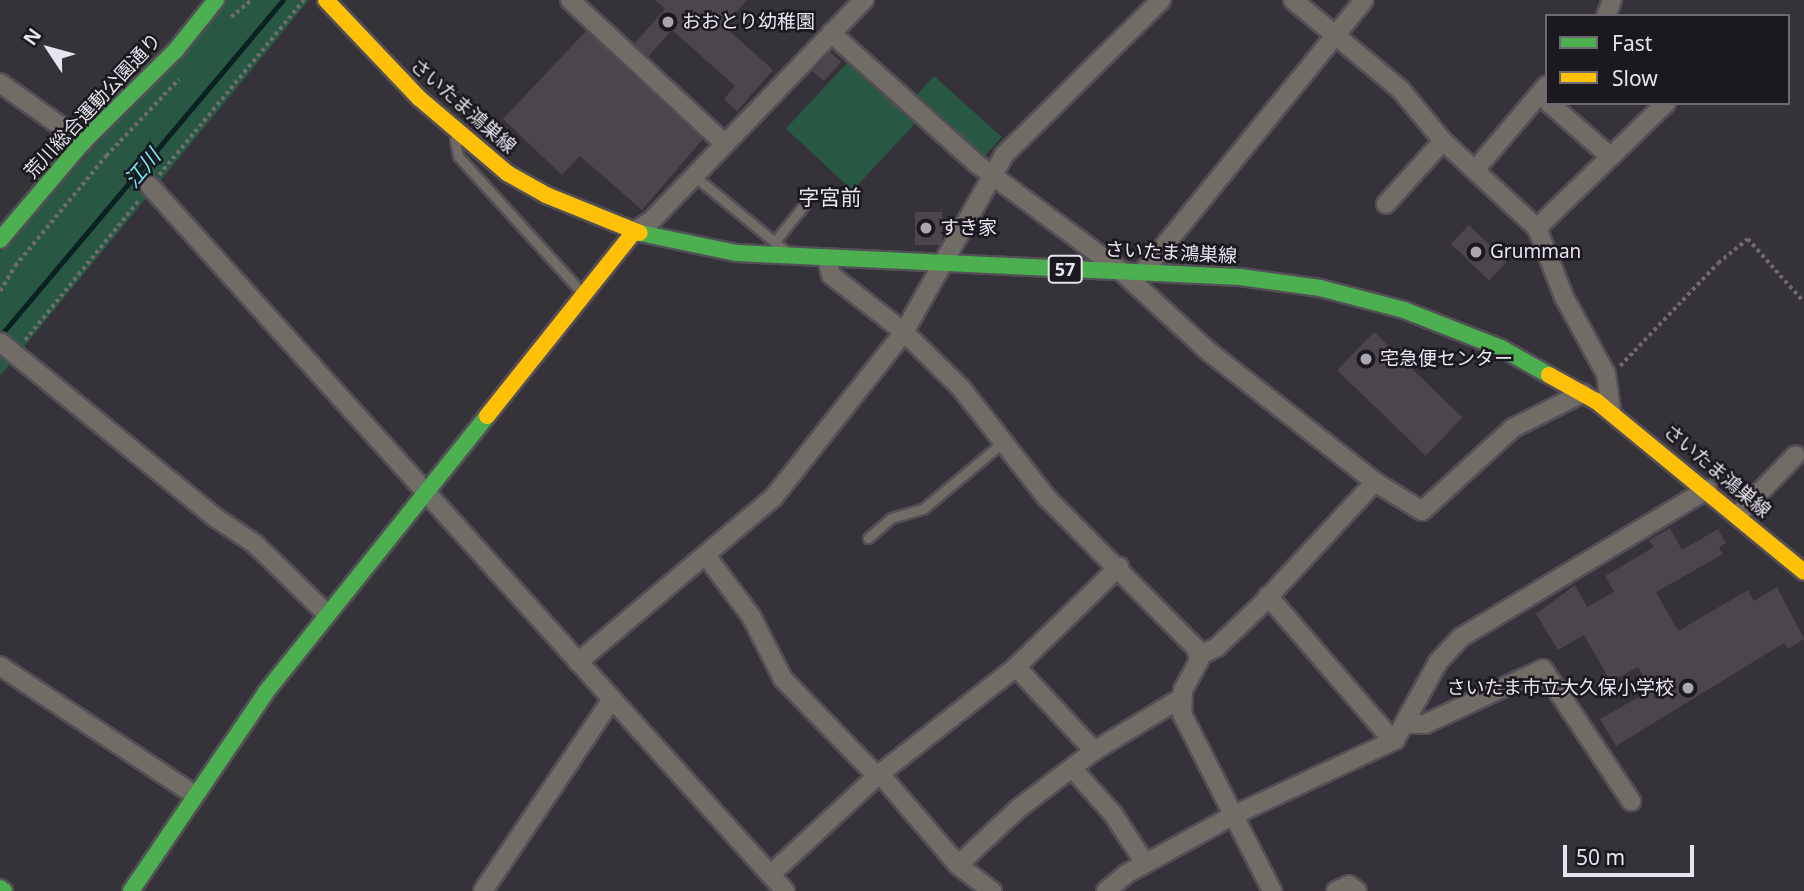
<!DOCTYPE html>
<meta charset="utf-8">
<style>
body{margin:0}
#map{position:relative;width:1804px;height:891px;overflow:hidden;background:#36323a;font-family:"Noto Sans","Noto Sans JP",sans-serif}
div>[style]{position:absolute}
.green>*{inset:0;background:#285844;transform-origin:0 0}
.stream>*{height:5px;margin:-2.5px;padding:0 2.5px;transform-origin:2.5px;border-radius:2.5px;background:#092123}
.building>*{inset:0;background:#4a464c;transform-origin:0 0}
.path>*{height:3.5px;margin-top:-1.75px;transform-origin:0;background:repeating-linear-gradient(90deg,#706c6d 0 3.5px,transparent 0 7px)}
.roads{filter:drop-shadow(2px 0 #524f56) drop-shadow(-2px 0 #524f56) drop-shadow(0 2px #524f56) drop-shadow(0 -2px #524f56)}
.lane>*{height:9px;margin:-4.5px;padding:0 4.5px;transform-origin:4.5px;border-radius:4.5px;background:#716c66}
.street>*{height:18px;margin:-9px;padding:0 9px;transform-origin:9px;border-radius:9px;background:#716c66}
.fast>*{height:16px;margin:-8px;padding:0 8px;transform-origin:8px;border-radius:8px;background:#4caf50}
.slow>*{height:16px;margin:-8px;padding:0 8px;transform-origin:8px;border-radius:8px;background:#ffc107}
.dots>*{width:19px;height:19px;translate:-50% -50%;box-sizing:border-box;border:4px solid #1b181f;border-radius:50%}
span{translate:-50% -50%;white-space:nowrap;text-align:center;line-height:1.15;-webkit-text-stroke:5px #1b181f;paint-order:stroke}
.shield-label span{padding:2px 5px;background:#1b181f;border:2px solid;border-radius:5px;-webkit-text-stroke-width:0}
.shield-label{font-size:18px;color:#e8e4ee;font-weight:700}
.poi-label{font-size:19px;color:#e8e4ee}
.left{translate:0 -50%;text-align:left}
.right{translate:-100% -50%;text-align:right}
.street-label{font-size:19px;color:#e8e4ee}
.water-label{font-size:21px;color:#72ebf5;font-style:italic}
.neighbourhood-label{font-size:21px;color:#e8e4ee}
.legend{position:absolute;left:1545px;top:14px;width:245px;height:91px;box-sizing:border-box;background:#1b181f;border:2px solid #6d6a72;margin:0;padding:9px 12px;list-style:none;font-size:21px;color:#e8e4ee}
.legend li{display:flex;align-items:center;gap:14px;height:35px}
.legend b{width:35px;border:2px solid #6d6a72}
.north{position:absolute;left:14px;top:14px;width:70px;height:70px;-webkit-text-stroke:5px #1b181f;paint-order:stroke;rotate:306deg;font-size:19px;font-weight:700;line-height:28px;text-align:center;color:#e8e4ee}
.north::after{content:'';display:block;margin:auto;width:24px;height:32px;background:#e8e4ee;clip-path:polygon(50% 0,100% 100%,50% 72%,0 100%)}
.scale{position:absolute;left:1563px;top:845px;width:131px;height:32px;box-sizing:border-box;border:4px solid #e8e4ee;border-top:0;padding-left:9px;font-size:21px;line-height:24px;white-space:nowrap;color:#e8e4ee;-webkit-text-stroke:5px #1b181f;paint-order:stroke}
</style>
<div id="map">
<div class="green">
<i style="clip-path:polygon(227px 0,309px 0,0 376px,0 252px)"></i>
<i style="left:848px;top:62px;width:91px;height:91px;rotate:43deg"></i>
<i style="left:934px;top:76px;width:91px;height:30px;rotate:42deg"></i>
</div>
<div class="stream">
<i style="left:0;top:336px;width:439px;rotate:-49.9deg"></i>
</div>
<div class="building">
<i style="clip-path:polygon(655px 0,747px 0,724px 26px,773px 70px,737px 111px,724px 99px,735px 86px,672px 30px,648px 57px,634px 44px,665px 9px)"></i>
<i style="clip-path:polygon(586px 31px,703px 139px,642px 210px,580px 156px,562px 175px,503px 119px)"></i>
<i style="left:830px;top:52px;width:15px;height:26px;rotate:42deg"></i>
<i style="left:915px;top:212px;width:27px;height:33px"></i>
<i style="left:1469px;top:225px;width:53px;height:26px;rotate:44deg"></i>
<i style="left:1374px;top:332px;width:123px;height:53px;rotate:44deg"></i>
<i style="clip-path:polygon(1670px 528px,1682px 550px,1718px 529px,1726px 543px,1719px 547px,1723px 554px,1656px 592px,1678px 631px,1748px 590px,1754px 601px,1777px 587px,1804px 639px,1788px 649px,1784px 643px,1616px 746px,1600px 719px,1651px 690px,1638px 667px,1611px 682px,1584px 635px,1558px 650px,1536px 614px,1575px 585px,1587px 607px,1614px 592px,1605px 576px,1654px 547px,1649px 540px)"></i>
</div>
<div class="path">
<i style="left:231px;top:17px;width:26px;rotate:-40deg"></i>
<i style="left:159px;top:175px;width:227px;rotate:-50.4deg"></i>
<i style="left:0;top:291px;width:29px;rotate:-59deg"></i>
<i style="left:15px;top:266px;width:143px;rotate:-50.4deg"></i>
<i style="left:106px;top:156px;width:106px;rotate:-46.5deg"></i>
<i style="left:25px;top:340px;width:181px;rotate:-50.8deg"></i>
<i style="left:1620px;top:366px;width:142px;rotate:-46.4deg"></i>
<i style="left:1718px;top:263px;width:38px;rotate:-39deg"></i>
<i style="left:1748px;top:239px;width:84px;rotate:48.4deg"></i>
</div>
<div class="roads">
<div class="lane">
<i style="left:455px;top:139px;width:17px;rotate:80deg"></i>
<i style="left:458px;top:156px;width:186px;rotate:47.8deg"></i>
<i style="left:693px;top:175px;width:117px;rotate:39.4deg"></i>
<i style="left:776px;top:240px;width:45px;rotate:-51.3deg"></i>
<i style="left:868px;top:538px;width:30px;rotate:-41deg"></i>
<i style="left:891px;top:518px;width:33px;rotate:-16deg"></i>
<i style="left:923px;top:509px;width:104px;rotate:-39.9deg"></i>
</div>
<div class="street">
<i style="left:570px;top:0;width:209px;rotate:42.9deg"></i>
<i style="left:1293px;top:0;width:139px;rotate:39.8deg"></i>
<i style="left:1400px;top:89px;width:67px;rotate:50.4deg"></i>
<i style="left:1443px;top:141px;width:128px;rotate:42.8deg"></i>
<i style="left:1537px;top:228px;width:74px;rotate:68.6deg"></i>
<i style="left:1564px;top:297px;width:88px;rotate:61.4deg"></i>
<i style="left:1606px;top:374px;width:37px;rotate:82deg"></i>
<i style="left:1606px;top:16px;width:17px;rotate:-69deg"></i>
<i style="left:831px;top:33px;width:196px;rotate:41.9deg"></i>
<i style="left:977px;top:164px;width:179px;rotate:36.6deg"></i>
<i style="left:1121px;top:271px;width:118px;rotate:42.6deg"></i>
<i style="left:1208px;top:351px;width:212px;rotate:38.1deg"></i>
<i style="left:0;top:83px;width:102px;rotate:35.4deg"></i>
<i style="left:1549px;top:103px;width:82px;rotate:41.1deg"></i>
<i style="left:1475px;top:170px;width:111px;rotate:-49.7deg"></i>
<i style="left:150px;top:186px;width:949px;rotate:47.99deg"></i>
<i style="left:1386px;top:204px;width:85px;rotate:-47.9deg"></i>
<i style="left:1537px;top:228px;width:180px;rotate:-44.1deg"></i>
<i style="left:634px;top:232px;width:22px;rotate:-34deg"></i>
<i style="left:652px;top:220px;width:306px;rotate:-46.1deg"></i>
<i style="left:827px;top:258px;width:17px;rotate:77deg"></i>
<i style="left:831px;top:275px;width:93px;rotate:38deg"></i>
<i style="left:904px;top:332px;width:80px;rotate:44.5deg"></i>
<i style="left:961px;top:388px;width:140px;rotate:52deg"></i>
<i style="left:1047px;top:498px;width:211px;rotate:45.2deg"></i>
<i style="left:1196px;top:648px;width:13px;rotate:77deg"></i>
<i style="left:1199px;top:661px;width:33px;rotate:119deg"></i>
<i style="left:1183px;top:690px;width:24px;rotate:92deg"></i>
<i style="left:1182px;top:714px;width:199px;rotate:63deg"></i>
<i style="left:1143px;top:272px;width:350px;rotate:-50.9deg"></i>
<i style="left:0;top:342px;width:279px;rotate:39.2deg"></i>
<i style="left:216px;top:518px;width:47px;rotate:33.7deg"></i>
<i style="left:255px;top:544px;width:99px;rotate:44.2deg"></i>
<i style="left:1738px;top:515px;width:83px;rotate:-46deg"></i>
<i style="left:707px;top:557px;width:74px;rotate:53.3deg"></i>
<i style="left:751px;top:616px;width:71px;rotate:63.1deg"></i>
<i style="left:783px;top:679px;width:135px;rotate:45.9deg"></i>
<i style="left:1268px;top:596px;width:191px;rotate:49.2deg"></i>
<i style="left:1198px;top:656px;width:21px;rotate:-25deg"></i>
<i style="left:1217px;top:647px;width:59px;rotate:-43.6deg"></i>
<i style="left:1260px;top:606px;width:169px;rotate:-47.2deg"></i>
<i style="left:1375px;top:482px;width:55px;rotate:31.7deg"></i>
<i style="left:1422px;top:511px;width:123px;rotate:-42.4deg"></i>
<i style="left:1513px;top:428px;width:78px;rotate:-26.6deg"></i>
<i style="left:578px;top:662px;width:255px;rotate:-40.1deg"></i>
<i style="left:773px;top:498px;width:211px;rotate:-51.7deg"></i>
<i style="left:904px;top:332px;width:203px;rotate:-60.5deg"></i>
<i style="left:1004px;top:155px;width:221px;rotate:-44.6deg"></i>
<i style="left:0;top:666px;width:234px;rotate:33.5deg"></i>
<i style="left:1016px;top:667px;width:115px;rotate:47.1deg"></i>
<i style="left:1405px;top:724px;width:20px"></i>
<i style="left:1425px;top:724px;width:130px;rotate:-25deg"></i>
<i style="left:1543px;top:669px;width:159px;rotate:56.3deg"></i>
<i style="left:1072px;top:768px;width:62px;rotate:48.3deg"></i>
<i style="left:1113px;top:814px;width:59px;rotate:56.9deg"></i>
<i style="left:880px;top:774px;width:120px;rotate:49.4deg"></i>
<i style="left:958px;top:865px;width:43px;rotate:37.4deg"></i>
<i style="left:958px;top:865px;width:83px;rotate:-43.1deg"></i>
<i style="left:1019px;top:808px;width:94px;rotate:-37.2deg"></i>
<i style="left:1094px;top:751px;width:102px;rotate:-31.3deg"></i>
<i style="left:770px;top:875px;width:146px;rotate:-42.8deg"></i>
<i style="left:877px;top:776px;width:177px;rotate:-38.1deg"></i>
<i style="left:1016px;top:667px;width:144px;rotate:-44.2deg"></i>
<i style="left:483px;top:891px;width:231px;rotate:-56.1deg"></i>
<i style="left:1106px;top:891px;width:26px;rotate:-40deg"></i>
<i style="left:1126px;top:874px;width:121px;rotate:-28.7deg"></i>
<i style="left:1232px;top:816px;width:180px;rotate:-25deg"></i>
<i style="left:1395px;top:740px;width:89px;rotate:-61.1deg"></i>
<i style="left:1438px;top:662px;width:33px;rotate:-47deg"></i>
<i style="left:1460px;top:638px;width:289px;rotate:-31deg"></i>
<i style="left:1336px;top:891px;width:14px;rotate:-25deg"></i>
<i style="left:1349px;top:885px;width:10px;rotate:37deg"></i>
</div>
<div class="fast">
<i style="left:640px;top:233px;width:99px;rotate:11.7deg"></i>
<i style="left:737px;top:253px;width:504px;rotate:2.73deg"></i>
<i style="left:1240px;top:277px;width:81px;rotate:7.8deg"></i>
<i style="left:1320px;top:288px;width:87px;rotate:14.7deg"></i>
<i style="left:1404px;top:310px;width:104px;rotate:21.4deg"></i>
<i style="left:1501px;top:348px;width:55px;rotate:29.4deg"></i>
<i style="left:0;top:240px;width:128px;rotate:-49.7deg"></i>
<i style="left:83px;top:142px;width:131px;rotate:-44.7deg"></i>
<i style="left:176px;top:50px;width:64px;rotate:-51.3deg"></i>
<i style="left:0;top:888px;width:5px;rotate:37deg"></i>
<i style="left:131px;top:891px;width:240px;rotate:-55.8deg"></i>
<i style="left:266px;top:692px;width:354px;rotate:-51.3deg"></i>
</div>
<div class="slow">
<i style="left:326px;top:0;width:135px;rotate:46.5deg"></i>
<i style="left:419px;top:98px;width:116px;rotate:40.4deg"></i>
<i style="left:507px;top:173px;width:45px;rotate:29.4deg"></i>
<i style="left:546px;top:195px;width:101px;rotate:22deg"></i>
<i style="left:1549px;top:375px;width:54px;rotate:29deg"></i>
<i style="left:1596px;top:401px;width:269px;rotate:39.4deg"></i>
<i style="left:487px;top:416px;width:236px;rotate:-51.4deg"></i>
</div>
</div>
<div class="dots">
<i style="left:668px;top:22px;background:#aaa6af"></i>
<i style="left:926px;top:228px;background:#aaa6af"></i>
<i style="left:1476px;top:252px;background:#aaa6af"></i>
<i style="left:1366px;top:359px;background:#aaa6af"></i>
<i style="left:1688px;top:688px;background:#aaa6af"></i>
</div>
<div class="shield-label">
<span style="left:1065px;top:269px">57</span>
</div>
<div class="poi-label">
<span class="left" style="left:682px;top:22px">おおとり幼稚園</span>
<span class="left" style="left:940px;top:228px">すき家</span>
<span class="left" style="left:1490px;top:252px">Grumman</span>
<span class="left" style="left:1380px;top:359px">宅急便センター</span>
<span class="right" style="left:1674px;top:688px">さいたま市立大久保小学校</span>
</div>
<div class="street-label">
<span style="left:93px;top:106px;rotate:-47deg">荒川総合運動公園通り</span>
<span style="left:463px;top:106px;rotate:41deg">さいたま鴻巣線</span>
<span style="left:1171px;top:253px;rotate:3deg">さいたま鴻巣線</span>
<span style="left:1717px;top:471px;rotate:40deg">さいたま鴻巣線</span>
</div>
<div class="water-label">
<span style="left:142px;top:168px;rotate:-50deg">江川</span>
</div>
<div class="neighbourhood-label">
<span style="left:830px;top:197px">字宮前</span>
</div>
<ul class="legend">
<li><b style="height:9px;background:#4caf50"></b>Fast</li>
<li><b style="height:9px;background:#ffc107"></b>Slow</li>
</ul>
<div class="north">N</div>
<div class="scale">50 m</div>
</div>
